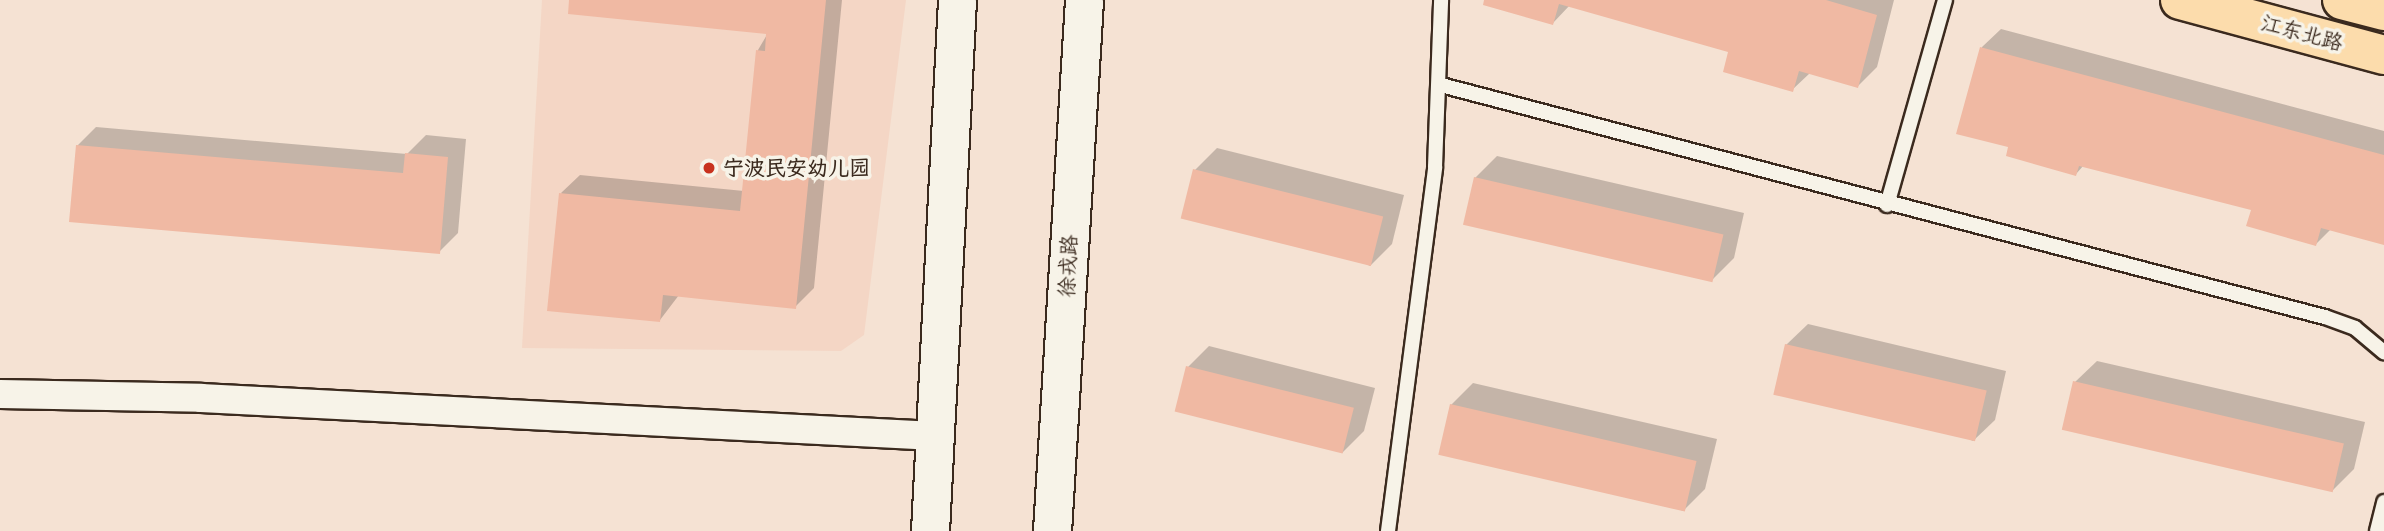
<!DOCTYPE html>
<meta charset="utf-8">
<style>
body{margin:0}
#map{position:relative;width:2384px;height:531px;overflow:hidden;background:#f5e2d3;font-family:"Shantell Sans","LXGW WenKai TC",sans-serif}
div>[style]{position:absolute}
.built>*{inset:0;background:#f4d6c5}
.shadow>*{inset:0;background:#0003}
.building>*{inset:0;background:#f0b9a3;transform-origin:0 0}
.roads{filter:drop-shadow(2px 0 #3b2a1e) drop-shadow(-2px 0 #3b2a1e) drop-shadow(0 2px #3b2a1e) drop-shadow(0 -2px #3b2a1e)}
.service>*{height:14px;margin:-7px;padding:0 7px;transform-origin:7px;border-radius:7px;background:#f7f3e8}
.minor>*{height:28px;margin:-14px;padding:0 14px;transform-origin:14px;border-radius:14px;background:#f7f3e8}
.tertiary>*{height:37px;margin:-18.5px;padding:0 18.5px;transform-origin:18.5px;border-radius:18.5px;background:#f7f3e8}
.primary>*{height:38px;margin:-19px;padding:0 19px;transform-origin:19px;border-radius:19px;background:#fcdcac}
.dots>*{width:19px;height:19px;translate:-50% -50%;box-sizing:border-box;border:4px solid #f7f3e8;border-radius:50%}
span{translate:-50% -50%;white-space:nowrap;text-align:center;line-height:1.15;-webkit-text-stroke:7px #f7f3e8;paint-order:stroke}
.street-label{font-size:21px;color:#3b2a1e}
.poi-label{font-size:21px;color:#3b2a1e;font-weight:700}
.left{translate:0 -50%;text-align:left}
</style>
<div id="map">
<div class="built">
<i style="clip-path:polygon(542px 0,906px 0,864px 335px,841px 351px,522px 348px)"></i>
</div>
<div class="shadow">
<i style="clip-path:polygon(571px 0,842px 0,814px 288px,795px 307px,679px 295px,660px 320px,561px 193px,580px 175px,744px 191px,758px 50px,768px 33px)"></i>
<i style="clip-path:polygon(1486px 0,1894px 0,1877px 67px,1858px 86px,1810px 73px,1792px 90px,1731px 50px,1570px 5px,1553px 23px)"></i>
<i style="clip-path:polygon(2001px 29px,2384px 131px,2384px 243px,2331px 229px,2316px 244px,2253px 209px,2084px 165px,2076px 174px,2011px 146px,1958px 132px,1982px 47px)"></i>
<i style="clip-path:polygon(96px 127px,407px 154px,426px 135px,466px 139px,458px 233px,439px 252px,77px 146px)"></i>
<i style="clip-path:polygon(1217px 148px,1404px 195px,1392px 244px,1370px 266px,1195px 170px)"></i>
<i style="clip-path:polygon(1497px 156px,1744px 213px,1734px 258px,1712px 280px,1475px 178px)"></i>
<i style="clip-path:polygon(1808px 324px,2006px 371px,1995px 420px,1973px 441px,1786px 345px)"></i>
<i style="clip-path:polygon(1209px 346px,1375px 388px,1364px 431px,1342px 453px,1188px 367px)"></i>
<i style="clip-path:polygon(2097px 361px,2365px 422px,2354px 469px,2333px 490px,2075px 382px)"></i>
<i style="clip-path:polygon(1473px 383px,1717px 439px,1705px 489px,1683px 511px,1451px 405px)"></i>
</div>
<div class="building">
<i style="clip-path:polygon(569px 0,826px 0,796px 309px,663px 295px,660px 322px,547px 311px,559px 193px,740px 211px,756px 50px,765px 51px,766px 34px,568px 14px)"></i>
<i style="clip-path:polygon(1484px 0,1826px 0,1877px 15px,1858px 88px,1799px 71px,1793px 92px,1723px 72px,1728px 52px,1559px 4px,1553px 25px,1483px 5px)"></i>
<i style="clip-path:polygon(1980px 47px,2384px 155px,2384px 245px,2321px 228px,2316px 246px,2246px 226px,2251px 210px,2079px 166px,2076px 176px,2006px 156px,2008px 147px,1956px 134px)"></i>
<i style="clip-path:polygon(76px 145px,403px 173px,405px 153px,448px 157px,440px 254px,69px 222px)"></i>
<i style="left:1193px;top:169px;width:196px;height:51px;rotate:14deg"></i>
<i style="left:1474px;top:177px;width:256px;height:49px;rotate:13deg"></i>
<i style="left:1785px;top:344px;width:207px;height:52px;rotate:13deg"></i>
<i style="left:1186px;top:366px;width:173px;height:47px;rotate:14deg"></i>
<i style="left:2073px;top:381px;width:278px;height:50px;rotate:13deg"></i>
<i style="left:1450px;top:404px;width:253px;height:52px;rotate:13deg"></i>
</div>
<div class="roads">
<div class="service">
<i style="left:1441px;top:85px;width:914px;rotate:14.71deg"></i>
<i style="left:2325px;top:317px;width:32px;rotate:20deg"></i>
<i style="left:2355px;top:328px;width:38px;rotate:40deg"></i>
<i style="left:1887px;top:205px;width:213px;rotate:-74.2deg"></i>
<i style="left:1388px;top:531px;width:367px;rotate:-82.6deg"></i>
<i style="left:1435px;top:167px;width:167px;rotate:-87.9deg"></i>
<i style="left:2377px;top:531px;width:30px;rotate:-76deg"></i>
</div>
<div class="minor">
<i style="left:0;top:394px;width:201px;rotate:1.1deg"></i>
<i style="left:201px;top:398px;width:735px;rotate:2.96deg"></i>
</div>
<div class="tertiary">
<i style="left:930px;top:531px;width:532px;rotate:-87.09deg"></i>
<i style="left:1052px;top:531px;width:532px;rotate:-86.55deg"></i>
</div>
<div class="primary">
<i style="left:2180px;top:0;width:211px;rotate:15.1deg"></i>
<i style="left:2342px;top:0;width:43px;rotate:14.7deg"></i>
</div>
</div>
<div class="dots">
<i style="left:709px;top:168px;background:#c8321e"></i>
</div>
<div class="street-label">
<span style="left:2302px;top:33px;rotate:15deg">江东北路</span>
<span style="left:1068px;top:266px;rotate:-87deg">徐戎路</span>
</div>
<div class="poi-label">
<span class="left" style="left:723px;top:168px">宁波民安幼儿园</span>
</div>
</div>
